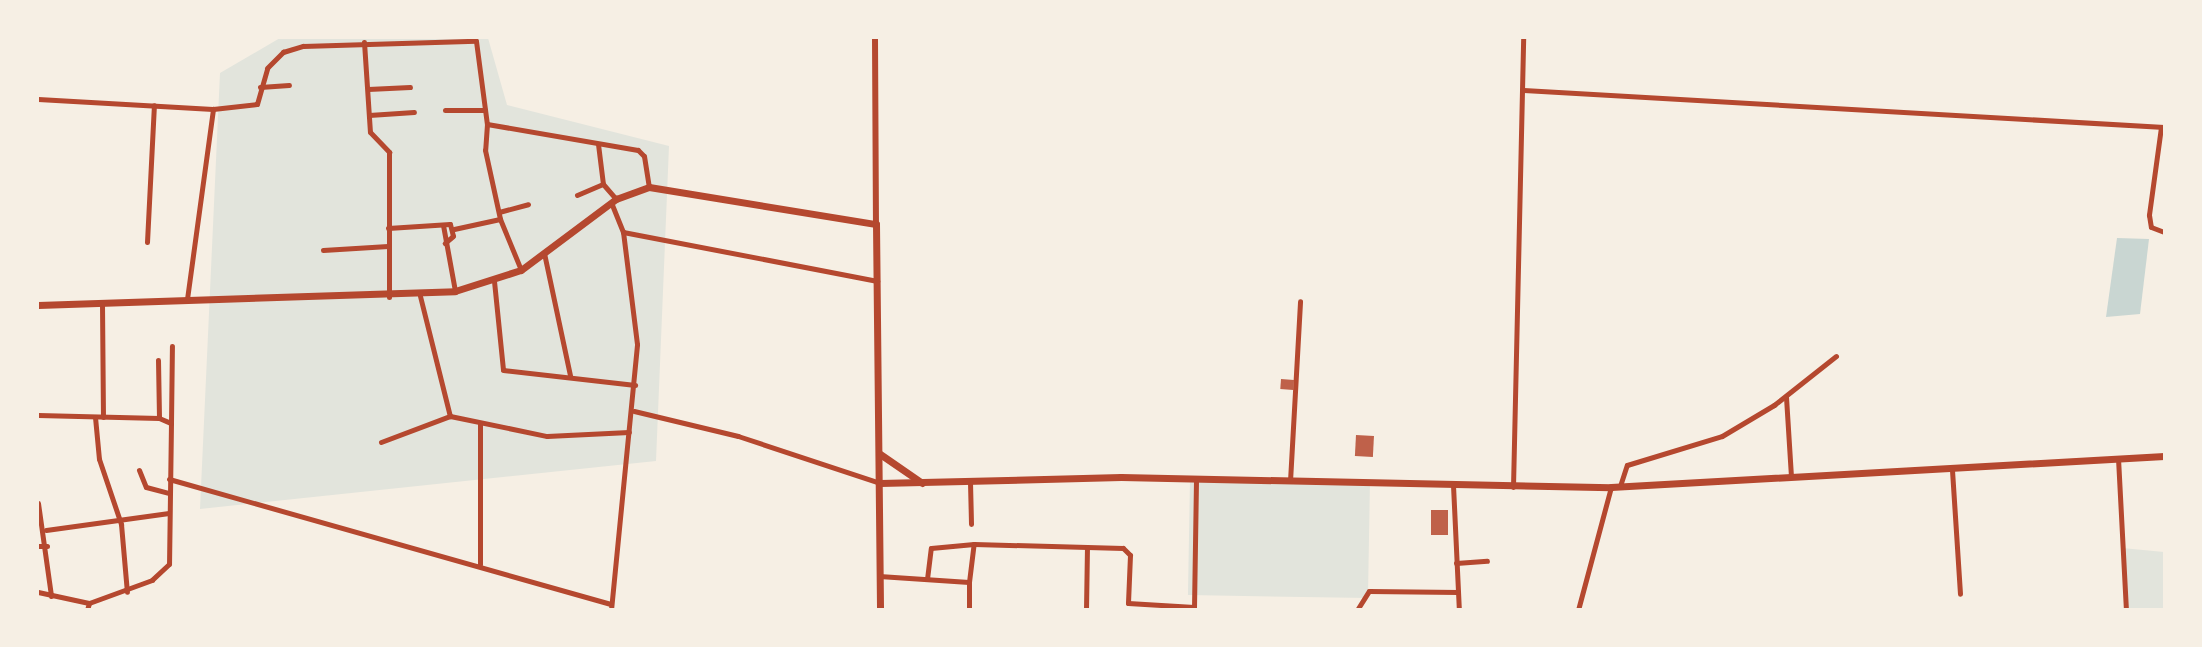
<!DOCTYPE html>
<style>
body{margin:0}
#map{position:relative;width:2202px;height:647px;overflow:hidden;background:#f6efe4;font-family:"Asap Condensed",sans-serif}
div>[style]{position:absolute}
.green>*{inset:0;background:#e2e4dc;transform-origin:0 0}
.water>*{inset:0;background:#c9d6d2}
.building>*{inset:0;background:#bf614a;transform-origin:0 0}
.minor>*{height:5px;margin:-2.5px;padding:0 2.5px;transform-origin:2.5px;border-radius:2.5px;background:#b5482f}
.tertiary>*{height:6px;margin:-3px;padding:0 3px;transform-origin:3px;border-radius:3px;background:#b5482f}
.secondary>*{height:7px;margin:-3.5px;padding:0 3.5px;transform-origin:3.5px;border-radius:3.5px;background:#b5482f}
span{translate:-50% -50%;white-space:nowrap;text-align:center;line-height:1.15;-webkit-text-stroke:6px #f6efe4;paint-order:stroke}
.frame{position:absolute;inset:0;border:39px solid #f6efe4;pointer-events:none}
</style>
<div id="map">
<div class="green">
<i style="clip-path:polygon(280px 38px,488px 38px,507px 105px,669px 146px,656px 461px,200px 509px,220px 73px)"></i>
<i style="left:1190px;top:479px;width:180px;height:116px;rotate:1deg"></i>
<i style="clip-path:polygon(2122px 548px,2164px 552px,2164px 609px,2127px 609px)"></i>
</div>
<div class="water">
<i style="clip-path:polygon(2117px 238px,2149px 239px,2140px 314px,2106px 317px)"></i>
</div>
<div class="building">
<i style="left:1281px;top:379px;width:13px;height:10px;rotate:4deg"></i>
<i style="left:1356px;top:435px;width:18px;height:21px;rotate:3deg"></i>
<i style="left:1431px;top:510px;width:17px;height:25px"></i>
</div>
<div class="minor">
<i style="left:364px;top:42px;width:90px;rotate:86.2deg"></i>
<i style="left:370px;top:132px;width:28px;rotate:46deg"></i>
<i style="left:389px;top:152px;width:145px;rotate:90deg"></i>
<i style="left:260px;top:87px;width:29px;rotate:-4deg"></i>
<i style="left:368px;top:89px;width:42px;rotate:-2.7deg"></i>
<i style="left:1522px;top:90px;width:643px;rotate:3.3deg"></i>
<i style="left:38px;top:99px;width:175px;rotate:3.3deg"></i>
<i style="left:445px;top:110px;width:40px"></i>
<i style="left:369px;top:115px;width:45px;rotate:-3.8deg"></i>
<i style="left:487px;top:124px;width:26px;rotate:94deg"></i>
<i style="left:485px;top:150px;width:71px;rotate:77.7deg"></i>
<i style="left:500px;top:219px;width:55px;rotate:67.6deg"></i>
<i style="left:2161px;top:127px;width:89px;rotate:97.8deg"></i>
<i style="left:2149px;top:215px;width:12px;rotate:81deg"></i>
<i style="left:2151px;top:227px;width:14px;rotate:21deg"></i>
<i style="left:598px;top:144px;width:40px;rotate:82.9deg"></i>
<i style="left:603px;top:184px;width:20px;rotate:49deg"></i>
<i style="left:577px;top:195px;width:28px;rotate:-23deg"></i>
<i style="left:499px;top:212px;width:30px;rotate:-15deg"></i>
<i style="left:443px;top:225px;width:67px;rotate:79.7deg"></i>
<i style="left:388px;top:228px;width:62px;rotate:-3.7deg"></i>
<i style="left:450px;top:224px;width:12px;rotate:76deg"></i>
<i style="left:453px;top:236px;width:11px;rotate:139deg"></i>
<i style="left:454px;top:229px;width:47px;rotate:-12.3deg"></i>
<i style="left:623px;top:232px;width:259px;rotate:10.9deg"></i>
<i style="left:147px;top:242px;width:137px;rotate:-87.1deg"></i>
<i style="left:323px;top:250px;width:65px;rotate:-3.5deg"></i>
<i style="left:544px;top:253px;width:125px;rotate:78deg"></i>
<i style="left:494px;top:281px;width:89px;rotate:84.2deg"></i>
<i style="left:503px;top:370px;width:133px;rotate:6.5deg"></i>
<i style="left:420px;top:296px;width:124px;rotate:76deg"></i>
<i style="left:450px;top:416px;width:99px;rotate:11.7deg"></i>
<i style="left:547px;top:436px;width:82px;rotate:-2.8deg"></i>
<i style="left:187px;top:299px;width:192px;rotate:-82.2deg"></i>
<i style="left:213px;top:109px;width:44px;rotate:-6.5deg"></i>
<i style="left:257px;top:104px;width:37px;rotate:-74deg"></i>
<i style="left:267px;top:68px;width:23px;rotate:-45deg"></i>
<i style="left:283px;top:52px;width:21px;rotate:-17deg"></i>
<i style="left:303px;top:46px;width:173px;rotate:-1.7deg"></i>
<i style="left:476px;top:41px;width:84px;rotate:82.5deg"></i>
<i style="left:487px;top:124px;width:153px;rotate:9.8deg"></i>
<i style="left:638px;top:150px;width:8px;rotate:45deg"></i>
<i style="left:644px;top:156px;width:31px;rotate:81deg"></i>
<i style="left:102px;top:304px;width:113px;rotate:89.5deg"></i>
<i style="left:158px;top:360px;width:58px;rotate:89deg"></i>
<i style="left:1786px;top:397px;width:80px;rotate:86.4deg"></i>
<i style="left:634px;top:411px;width:107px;rotate:13.5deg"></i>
<i style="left:738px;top:436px;width:150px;rotate:18.3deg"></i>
<i style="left:38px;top:415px;width:121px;rotate:1.4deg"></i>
<i style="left:159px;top:418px;width:13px;rotate:23deg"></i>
<i style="left:171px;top:423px;width:141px;rotate:90.8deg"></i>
<i style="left:169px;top:564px;width:23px;rotate:137deg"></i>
<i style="left:152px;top:580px;width:67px;rotate:159.9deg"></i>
<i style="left:89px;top:603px;width:7px;rotate:106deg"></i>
<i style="left:95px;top:417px;width:42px;rotate:84.6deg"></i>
<i style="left:99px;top:459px;width:69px;rotate:71.3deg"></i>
<i style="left:121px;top:524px;width:68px;rotate:85deg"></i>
<i style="left:171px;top:423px;width:77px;rotate:-89.3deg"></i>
<i style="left:381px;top:442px;width:74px;rotate:-20.6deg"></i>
<i style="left:2118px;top:458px;width:152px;rotate:87deg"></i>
<i style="left:139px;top:470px;width:18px;rotate:68deg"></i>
<i style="left:146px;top:487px;width:23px;rotate:15deg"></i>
<i style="left:1952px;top:470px;width:124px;rotate:86.3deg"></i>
<i style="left:169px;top:479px;width:459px;rotate:15.8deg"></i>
<i style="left:1290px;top:481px;width:180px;rotate:-86.8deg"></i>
<i style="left:970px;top:482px;width:42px;rotate:88.6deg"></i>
<i style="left:1453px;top:485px;width:125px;rotate:87.3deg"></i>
<i style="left:1620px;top:486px;width:22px;rotate:-72deg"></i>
<i style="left:1627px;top:465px;width:99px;rotate:-17deg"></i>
<i style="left:1722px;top:436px;width:61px;rotate:-30.8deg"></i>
<i style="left:1774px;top:405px;width:79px;rotate:-38.3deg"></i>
<i style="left:1513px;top:487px;width:449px;rotate:-88.7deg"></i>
<i style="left:38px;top:503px;width:94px;rotate:82deg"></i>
<i style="left:46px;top:530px;width:124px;rotate:-7.9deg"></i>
<i style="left:38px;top:546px;width:9px"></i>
<i style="left:1456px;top:563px;width:31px;rotate:-4deg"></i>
<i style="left:480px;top:564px;width:141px;rotate:-90deg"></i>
<i style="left:879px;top:576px;width:90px;rotate:3.8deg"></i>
<i style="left:969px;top:582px;width:38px;rotate:-83deg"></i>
<i style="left:974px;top:544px;width:149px;rotate:1.5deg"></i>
<i style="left:1123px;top:548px;width:10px;rotate:45deg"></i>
<i style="left:1130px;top:555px;width:48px;rotate:92.4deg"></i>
<i style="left:1128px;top:603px;width:66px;rotate:3.5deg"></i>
<i style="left:927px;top:579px;width:31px;rotate:-83deg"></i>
<i style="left:931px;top:548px;width:43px;rotate:-5.3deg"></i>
<i style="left:38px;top:592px;width:52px;rotate:12.2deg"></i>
<i style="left:1194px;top:608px;width:129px;rotate:-89.1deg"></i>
<i style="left:611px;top:610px;width:267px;rotate:-84.4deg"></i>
<i style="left:637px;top:344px;width:113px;rotate:-97.1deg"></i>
<i style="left:623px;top:232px;width:31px;rotate:-112deg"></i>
<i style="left:969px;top:610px;width:28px;rotate:-90deg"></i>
<i style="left:1086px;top:610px;width:63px;rotate:-89.1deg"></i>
<i style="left:1357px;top:610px;width:22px;rotate:-58deg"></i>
<i style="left:1369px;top:591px;width:89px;rotate:0.6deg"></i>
<i style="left:1578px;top:610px;width:127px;rotate:-75deg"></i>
</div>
<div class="tertiary">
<i style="left:875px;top:38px;width:186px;rotate:89.7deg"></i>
</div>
<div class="secondary">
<i style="left:38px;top:305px;width:417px;rotate:-1.9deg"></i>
<i style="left:455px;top:291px;width:69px;rotate:-17.7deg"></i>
<i style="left:521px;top:270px;width:119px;rotate:-36.8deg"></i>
<i style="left:616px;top:199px;width:35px;rotate:-20deg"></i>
<i style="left:649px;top:187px;width:230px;rotate:9.3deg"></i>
<i style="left:876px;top:224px;width:386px;rotate:89.4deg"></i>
<i style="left:880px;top:454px;width:51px;rotate:34.6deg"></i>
<i style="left:880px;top:483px;width:241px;rotate:-1.4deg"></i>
<i style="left:1121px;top:477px;width:490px;rotate:1.2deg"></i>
<i style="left:1611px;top:487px;width:554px;rotate:-3.21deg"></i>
</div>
<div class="frame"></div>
</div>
